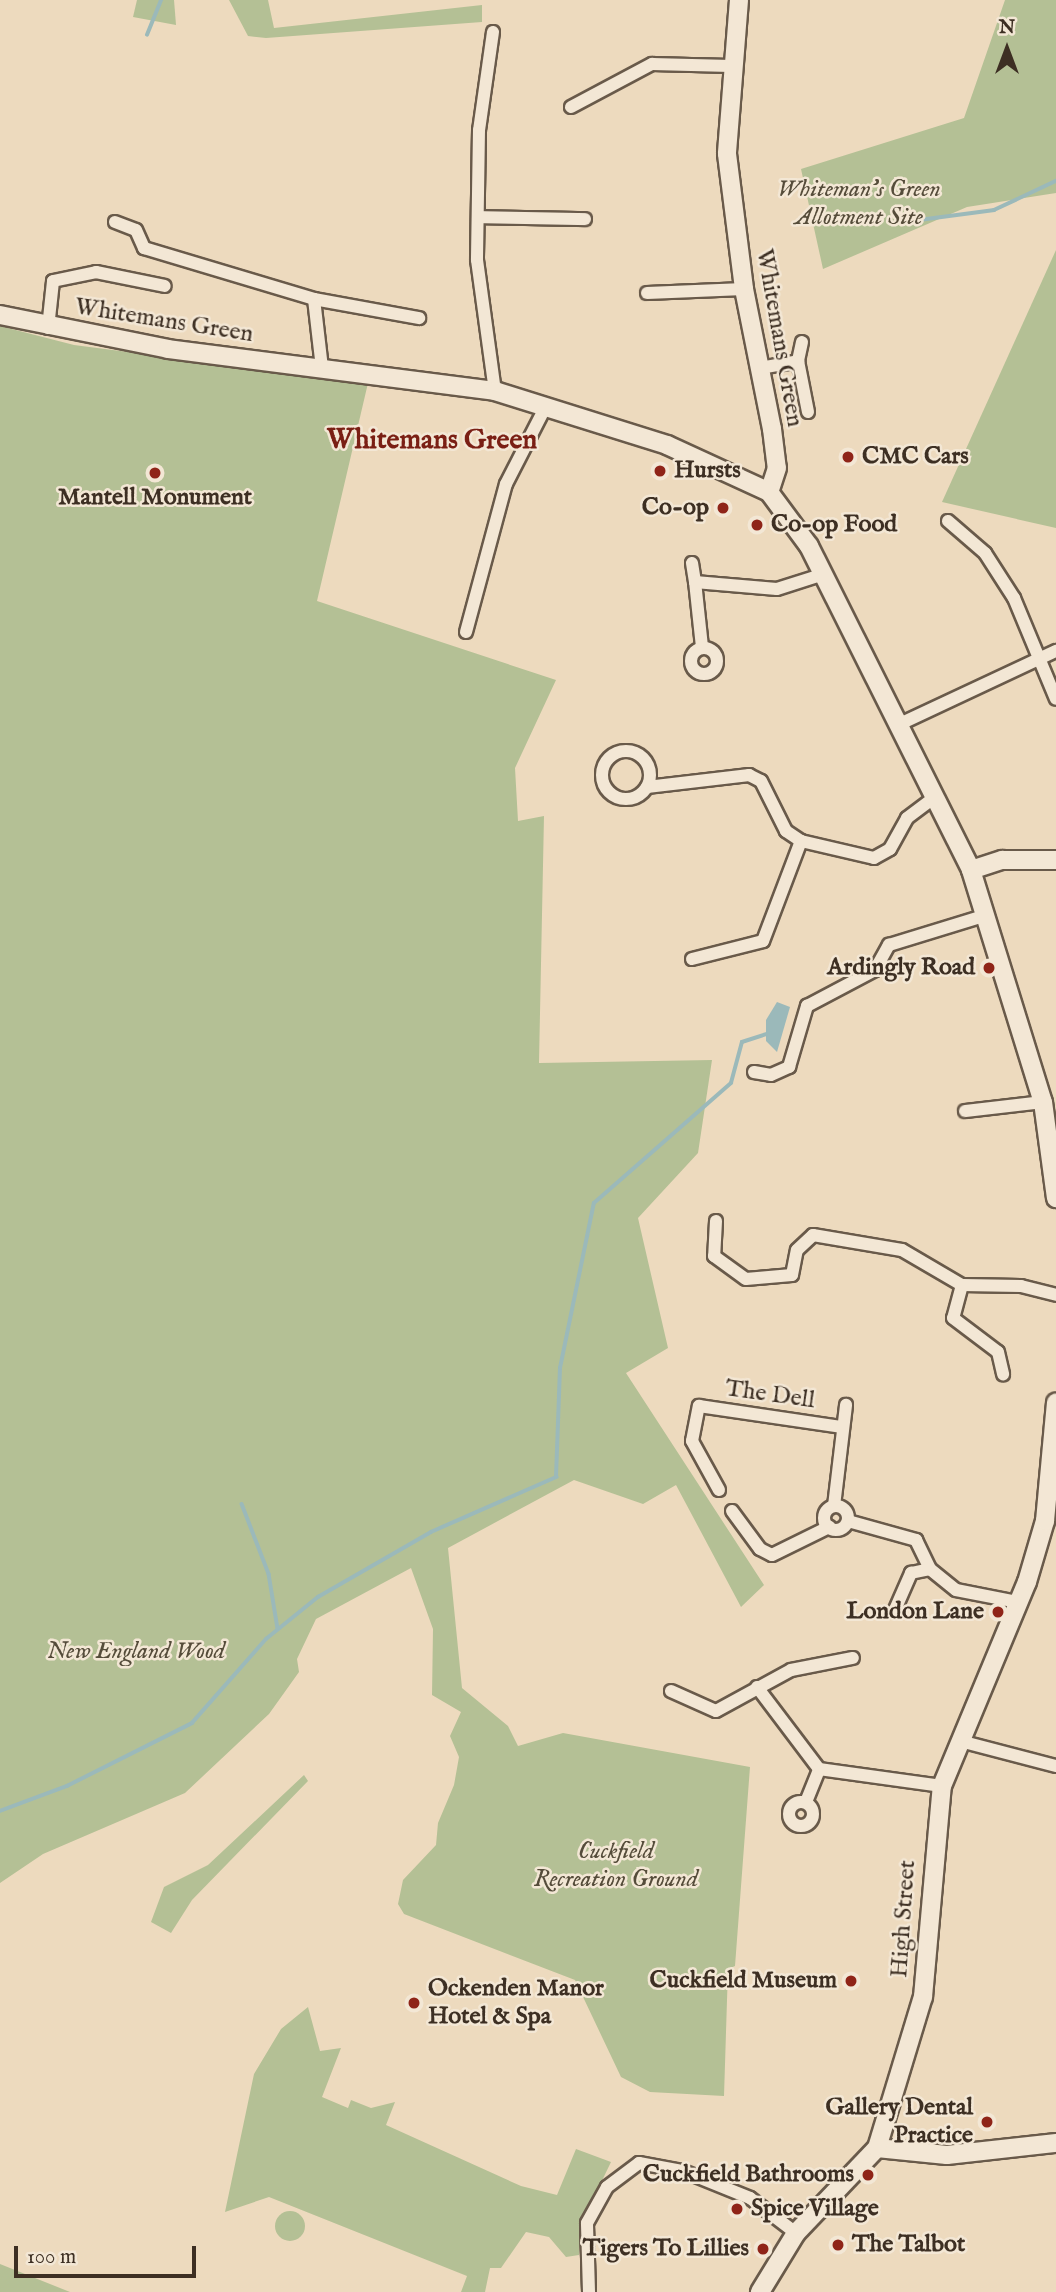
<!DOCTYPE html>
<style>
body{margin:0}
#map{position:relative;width:1056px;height:2292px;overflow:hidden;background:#eddabe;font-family:"IM FELL English",serif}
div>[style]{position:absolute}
.green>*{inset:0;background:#b4c095}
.round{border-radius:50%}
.water>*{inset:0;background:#9bb9ba}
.stream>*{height:3.5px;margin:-1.75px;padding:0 1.75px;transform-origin:1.75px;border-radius:1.75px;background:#9bb9ba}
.roads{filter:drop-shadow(2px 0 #695a4a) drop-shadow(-2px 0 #695a4a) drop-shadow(0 2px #695a4a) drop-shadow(0 -2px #695a4a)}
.street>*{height:12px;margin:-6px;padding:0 6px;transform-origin:6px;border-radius:6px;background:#f3e7d5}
.street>.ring{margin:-6px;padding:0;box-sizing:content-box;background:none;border:12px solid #f3e7d5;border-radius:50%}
.secondary>*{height:18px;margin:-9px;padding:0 9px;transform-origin:9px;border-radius:9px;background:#f3e7d5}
.dots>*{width:19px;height:19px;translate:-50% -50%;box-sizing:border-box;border:4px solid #f3e7d5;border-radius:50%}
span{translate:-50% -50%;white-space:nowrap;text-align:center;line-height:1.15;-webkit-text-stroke:5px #f3e7d5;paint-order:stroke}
.park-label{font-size:24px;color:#554c3a;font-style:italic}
.street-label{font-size:24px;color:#3d2f23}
.poi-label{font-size:24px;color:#3d2f23;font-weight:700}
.left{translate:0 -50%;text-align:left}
.right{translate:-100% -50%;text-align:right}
.quarter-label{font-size:28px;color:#7a1f14;font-weight:700}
.north{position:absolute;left:972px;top:14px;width:70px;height:70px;-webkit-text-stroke:5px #f3e7d5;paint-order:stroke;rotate:0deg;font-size:19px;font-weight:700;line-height:28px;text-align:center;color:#3d2f23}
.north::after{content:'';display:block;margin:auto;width:24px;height:32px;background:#3d2f23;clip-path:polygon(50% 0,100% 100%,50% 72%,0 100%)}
.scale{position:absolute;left:14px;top:2246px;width:182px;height:32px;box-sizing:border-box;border:4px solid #3d2f23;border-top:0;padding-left:9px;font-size:21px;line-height:24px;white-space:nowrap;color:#3d2f23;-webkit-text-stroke:5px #f3e7d5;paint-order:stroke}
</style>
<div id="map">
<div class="green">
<i style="clip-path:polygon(137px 0,174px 0,176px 25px,133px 17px)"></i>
<i style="clip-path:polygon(229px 0,268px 0,274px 28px,482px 5px,482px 22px,266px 38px,248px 36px)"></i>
<i style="clip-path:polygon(1005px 0,1056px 0,1056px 193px,967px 207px,823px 269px,801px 169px,964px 118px)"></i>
<i style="clip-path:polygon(1056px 250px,1056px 528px,942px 502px)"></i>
<i style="clip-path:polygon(0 326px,74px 345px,368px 383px,317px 601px,556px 680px,515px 768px,518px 821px,544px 816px,539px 1063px,712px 1060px,698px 1153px,638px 1218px,668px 1348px,626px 1373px,764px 1585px,741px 1607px,676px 1485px,643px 1504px,574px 1480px,448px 1548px,462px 1688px,508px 1726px,518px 1746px,563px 1733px,750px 1767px,735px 1966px,728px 1969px,724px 2096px,650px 2092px,621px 2077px,575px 1980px,404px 1914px,398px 1904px,403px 1880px,436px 1845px,438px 1823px,454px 1785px,459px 1757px,450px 1736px,461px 1712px,432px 1695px,433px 1629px,411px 1568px,316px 1619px,297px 1659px,299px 1672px,269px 1714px,185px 1793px,43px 1854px,0 1883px)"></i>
<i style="clip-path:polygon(304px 1775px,308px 1781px,192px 1900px,171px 1933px,151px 1922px,164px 1887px,208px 1865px)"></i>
<i style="clip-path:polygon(308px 2007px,320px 2051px,341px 2048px,322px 2097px,348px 2108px,351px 2100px,371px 2108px,395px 2102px,386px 2125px,521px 2186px,557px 2195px,576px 2149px,611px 2162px,581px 2224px,579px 2255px,566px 2257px,549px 2237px,526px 2232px,501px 2268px,490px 2268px,485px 2292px,461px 2292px,467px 2276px,269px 2197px,225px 2212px,254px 2074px,281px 2029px)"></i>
<i class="round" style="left:275px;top:2211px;width:30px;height:30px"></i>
<i style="clip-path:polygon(0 2264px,70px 2292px,0 2292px)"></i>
</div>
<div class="water">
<i style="clip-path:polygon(777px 1002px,790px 1007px,777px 1052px,766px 1041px,766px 1020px)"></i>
</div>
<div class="stream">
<i style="left:147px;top:35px;width:38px;rotate:-68deg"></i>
<i style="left:904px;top:222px;width:91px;rotate:-7.6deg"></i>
<i style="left:994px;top:210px;width:68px;rotate:-25.1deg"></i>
<i style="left:242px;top:1504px;width:75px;rotate:68.9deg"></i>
<i style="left:269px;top:1574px;width:56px;rotate:80.7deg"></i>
<i style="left:0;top:1811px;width:72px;rotate:-20.5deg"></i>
<i style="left:67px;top:1786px;width:140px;rotate:-26.7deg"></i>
<i style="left:192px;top:1723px;width:112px;rotate:-48.6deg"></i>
<i style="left:266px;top:1639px;width:67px;rotate:-38.9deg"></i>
<i style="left:318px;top:1597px;width:130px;rotate:-29.9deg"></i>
<i style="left:431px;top:1532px;width:137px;rotate:-23.7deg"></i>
<i style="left:556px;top:1477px;width:109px;rotate:-87.9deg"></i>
<i style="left:560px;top:1368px;width:168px;rotate:-78.4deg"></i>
<i style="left:594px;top:1203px;width:182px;rotate:-41.2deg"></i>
<i style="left:731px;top:1083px;width:42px;rotate:-75deg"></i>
<i style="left:742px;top:1042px;width:25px;rotate:-18deg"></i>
</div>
<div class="roads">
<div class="street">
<i style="left:493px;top:32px;width:99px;rotate:98.1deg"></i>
<i style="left:479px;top:130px;width:130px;rotate:90.9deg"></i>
<i style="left:477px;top:260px;width:132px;rotate:82.2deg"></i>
<i style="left:571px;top:107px;width:92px;rotate:-28deg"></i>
<i style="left:652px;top:64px;width:79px;rotate:1.5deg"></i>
<i style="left:478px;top:217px;width:107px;rotate:1.1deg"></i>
<i style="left:115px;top:222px;width:22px;rotate:21deg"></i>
<i style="left:136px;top:230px;width:20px;rotate:66deg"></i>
<i style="left:144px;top:248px;width:177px;rotate:16.7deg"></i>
<i style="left:314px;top:299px;width:69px;rotate:83.4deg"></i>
<i style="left:647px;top:293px;width:97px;rotate:-2.4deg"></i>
<i style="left:314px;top:299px;width:107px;rotate:10.3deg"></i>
<i style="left:48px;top:328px;width:47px;rotate:-83.9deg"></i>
<i style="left:53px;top:281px;width:44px;rotate:-11.8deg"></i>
<i style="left:96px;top:272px;width:70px;rotate:11.5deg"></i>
<i style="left:802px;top:342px;width:19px;rotate:102deg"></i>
<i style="left:798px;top:361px;width:52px;rotate:78.9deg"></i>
<i style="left:760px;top:368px;width:39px;rotate:-10deg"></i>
<i style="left:948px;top:521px;width:49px;rotate:40.9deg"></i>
<i style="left:985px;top:553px;width:54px;rotate:57.2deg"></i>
<i style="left:1014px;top:598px;width:109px;rotate:67.4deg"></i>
<i style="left:692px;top:563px;width:19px;rotate:81deg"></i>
<i style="left:466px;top:632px;width:153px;rotate:-74.9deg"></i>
<i style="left:506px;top:484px;width:88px;rotate:-62.9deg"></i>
<i style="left:702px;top:647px;width:65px;rotate:-96.1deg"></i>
<i style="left:695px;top:582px;width:82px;rotate:4.9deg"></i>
<i style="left:777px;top:589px;width:49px;rotate:-17.7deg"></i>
<i class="ring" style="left:691px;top:648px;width:14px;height:14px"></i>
<i style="left:902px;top:723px;width:170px;rotate:-25.1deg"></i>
<i class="ring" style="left:602px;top:751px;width:36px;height:36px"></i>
<i style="left:647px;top:787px;width:103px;rotate:-6.7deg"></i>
<i style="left:749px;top:775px;width:13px;rotate:27deg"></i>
<i style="left:761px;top:781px;width:56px;rotate:63.4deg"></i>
<i style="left:786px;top:831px;width:18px;rotate:34deg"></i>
<i style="left:801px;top:841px;width:75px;rotate:13.1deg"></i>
<i style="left:874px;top:858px;width:18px;rotate:-29deg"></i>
<i style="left:890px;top:849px;width:35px;rotate:-61deg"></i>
<i style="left:907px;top:818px;width:35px;rotate:-37deg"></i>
<i style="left:692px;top:959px;width:73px;rotate:-14.2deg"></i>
<i style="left:763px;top:941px;width:107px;rotate:-69.2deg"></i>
<i style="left:754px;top:1072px;width:17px;rotate:10deg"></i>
<i style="left:771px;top:1075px;width:20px;rotate:-24deg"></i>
<i style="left:789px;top:1067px;width:64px;rotate:-73.6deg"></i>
<i style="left:807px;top:1006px;width:77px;rotate:-27.9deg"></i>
<i style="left:875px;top:970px;width:29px;rotate:-61deg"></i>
<i style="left:889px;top:945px;width:98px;rotate:-17.1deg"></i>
<i style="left:965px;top:1111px;width:79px;rotate:-6.6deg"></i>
<i style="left:716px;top:1221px;width:35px;rotate:93deg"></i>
<i style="left:714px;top:1256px;width:39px;rotate:36deg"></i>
<i style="left:746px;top:1279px;width:46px;rotate:-5deg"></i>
<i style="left:792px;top:1275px;width:25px;rotate:-79deg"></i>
<i style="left:797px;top:1250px;width:22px;rotate:-43deg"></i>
<i style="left:813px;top:1235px;width:90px;rotate:9.6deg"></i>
<i style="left:902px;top:1250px;width:69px;rotate:30.3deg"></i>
<i style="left:962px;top:1285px;width:59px;rotate:1deg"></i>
<i style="left:1021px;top:1286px;width:36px;rotate:14deg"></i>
<i style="left:962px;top:1285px;width:34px;rotate:105deg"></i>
<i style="left:953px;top:1318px;width:56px;rotate:37.1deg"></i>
<i style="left:998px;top:1352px;width:23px;rotate:77deg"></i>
<i style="left:719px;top:1490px;width:56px;rotate:-118.9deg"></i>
<i style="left:692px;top:1441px;width:36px;rotate:-79deg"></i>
<i style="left:699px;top:1406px;width:145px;rotate:8.4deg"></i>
<i style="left:834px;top:1506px;width:102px;rotate:-83.2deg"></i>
<i class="ring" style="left:824px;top:1506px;width:12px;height:12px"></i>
<i style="left:732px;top:1511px;width:47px;rotate:53.6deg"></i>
<i style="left:760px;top:1549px;width:13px;rotate:27deg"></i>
<i style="left:772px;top:1555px;width:64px;rotate:-26.2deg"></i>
<i style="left:848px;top:1521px;width:71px;rotate:15.6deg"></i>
<i style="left:916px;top:1540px;width:32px;rotate:64deg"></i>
<i style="left:930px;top:1569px;width:33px;rotate:39deg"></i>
<i style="left:956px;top:1590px;width:62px;rotate:11.1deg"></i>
<i style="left:894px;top:1612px;width:43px;rotate:-66.4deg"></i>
<i style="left:911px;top:1573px;width:19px;rotate:-12deg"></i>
<i style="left:757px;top:1687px;width:103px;rotate:52.9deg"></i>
<i style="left:819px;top:1769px;width:124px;rotate:7.9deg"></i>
<i style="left:671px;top:1691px;width:49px;rotate:24deg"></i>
<i style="left:716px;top:1711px;width:85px;rotate:-28.7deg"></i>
<i style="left:791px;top:1670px;width:63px;rotate:-11deg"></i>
<i style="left:960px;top:1741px;width:99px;rotate:14.6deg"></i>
<i class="ring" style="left:789px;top:1802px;width:12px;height:12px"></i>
<i style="left:806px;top:1802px;width:35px;rotate:-68deg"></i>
<i style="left:589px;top:2292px;width:69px;rotate:-91.7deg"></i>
<i style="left:587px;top:2223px;width:41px;rotate:-60.9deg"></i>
<i style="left:607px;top:2187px;width:40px;rotate:-37deg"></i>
<i style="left:639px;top:2163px;width:45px;rotate:10.3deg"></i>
<i style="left:683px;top:2171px;width:72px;rotate:21.9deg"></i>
<i style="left:750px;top:2198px;width:58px;rotate:37.3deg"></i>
</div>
<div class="secondary">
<i style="left:739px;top:0;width:154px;rotate:94.5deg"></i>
<i style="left:727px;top:154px;width:136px;rotate:82.8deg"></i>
<i style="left:744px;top:289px;width:143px;rotate:78.7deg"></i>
<i style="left:772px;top:429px;width:39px;rotate:83deg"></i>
<i style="left:777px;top:468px;width:25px;rotate:108deg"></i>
<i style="left:0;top:315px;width:171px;rotate:11.4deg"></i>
<i style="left:168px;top:349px;width:330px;rotate:7.3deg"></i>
<i style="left:495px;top:391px;width:180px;rotate:17.4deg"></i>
<i style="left:667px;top:445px;width:112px;rotate:24.7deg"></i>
<i style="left:769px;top:492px;width:67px;rotate:53.5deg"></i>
<i style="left:809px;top:546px;width:362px;rotate:63.4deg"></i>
<i style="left:971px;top:870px;width:243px;rotate:72.8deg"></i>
<i style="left:1043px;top:1102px;width:97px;rotate:82.3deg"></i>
<i style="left:971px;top:870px;width:33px;rotate:-18deg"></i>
<i style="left:1002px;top:860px;width:54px"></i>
<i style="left:877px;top:2148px;width:70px;rotate:5.7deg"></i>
<i style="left:947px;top:2155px;width:110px;rotate:-6.3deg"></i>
<i style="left:760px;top:2292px;width:69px;rotate:-58.6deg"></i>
<i style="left:796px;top:2233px;width:117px;rotate:-46.4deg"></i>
<i style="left:877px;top:2148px;width:158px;rotate:-73.1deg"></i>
<i style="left:923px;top:1997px;width:212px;rotate:-84.9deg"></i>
<i style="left:942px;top:1786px;width:221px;rotate:-67.4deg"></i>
<i style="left:1027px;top:1582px;width:64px;rotate:-73.6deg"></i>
<i style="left:1045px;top:1521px;width:119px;rotate:-84.7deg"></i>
</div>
</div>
<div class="dots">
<i style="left:848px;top:457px;background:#8f2418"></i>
<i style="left:660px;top:471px;background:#8f2418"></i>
<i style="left:155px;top:473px;background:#8f2418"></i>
<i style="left:723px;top:508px;background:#8f2418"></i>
<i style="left:757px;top:525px;background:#8f2418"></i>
<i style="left:989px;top:968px;background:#8f2418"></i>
<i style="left:998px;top:1612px;background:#8f2418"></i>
<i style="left:851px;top:1981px;background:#8f2418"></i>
<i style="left:414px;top:2003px;background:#8f2418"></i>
<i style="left:987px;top:2122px;background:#8f2418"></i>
<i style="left:868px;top:2175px;background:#8f2418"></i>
<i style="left:737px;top:2209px;background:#8f2418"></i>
<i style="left:838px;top:2245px;background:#8f2418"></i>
<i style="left:763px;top:2249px;background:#8f2418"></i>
</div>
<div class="park-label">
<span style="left:859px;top:204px">Whiteman's Green<br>Allotment Site</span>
<span style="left:136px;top:1652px">New England Wood</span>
<span style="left:616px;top:1866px">Cuckfield<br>Recreation Ground</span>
</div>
<div class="street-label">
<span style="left:164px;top:321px;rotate:9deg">Whitemans Green</span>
<span style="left:779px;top:338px;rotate:80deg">Whitemans Green</span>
<span style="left:770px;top:1395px;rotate:8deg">The Dell</span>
<span style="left:904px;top:1919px;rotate:-86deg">High Street</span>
</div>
<div class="poi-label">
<span class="left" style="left:862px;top:457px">CMC Cars</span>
<span class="left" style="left:674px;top:471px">Hursts</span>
<span style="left:155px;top:498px">Mantell Monument</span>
<span class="right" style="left:709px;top:508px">Co-op</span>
<span class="left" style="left:771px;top:525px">Co-op Food</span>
<span class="right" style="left:975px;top:968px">Ardingly Road</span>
<span class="right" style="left:984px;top:1612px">London Lane</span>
<span class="right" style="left:837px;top:1981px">Cuckfield Museum</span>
<span class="left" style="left:428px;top:2003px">Ockenden Manor<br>Hotel &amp; Spa</span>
<span class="right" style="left:973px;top:2122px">Gallery Dental<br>Practice</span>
<span class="right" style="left:854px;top:2175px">Cuckfield Bathrooms</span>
<span class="left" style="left:751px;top:2209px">Spice Village</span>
<span class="left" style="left:852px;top:2245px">The Talbot</span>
<span class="right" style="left:749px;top:2249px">Tigers To Lillies</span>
</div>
<div class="quarter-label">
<span style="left:432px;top:441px">Whitemans Green</span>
</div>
<div class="north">N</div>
<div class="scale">100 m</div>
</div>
